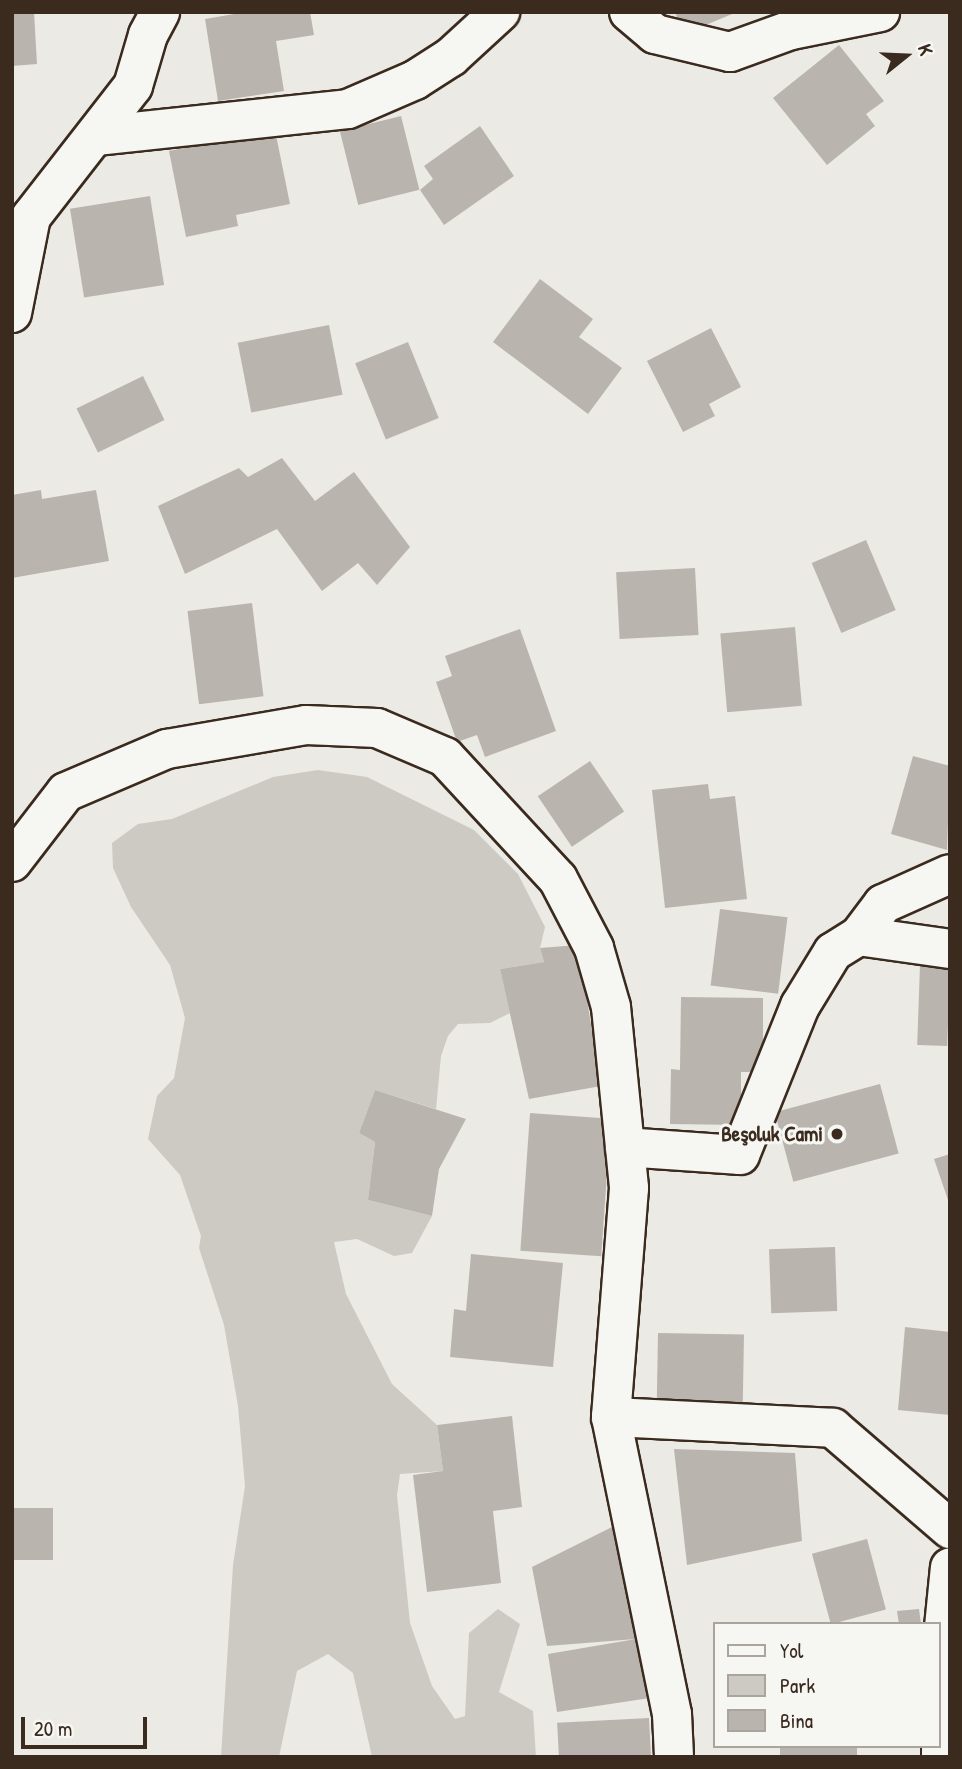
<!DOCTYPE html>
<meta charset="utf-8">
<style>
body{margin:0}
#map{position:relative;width:962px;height:1769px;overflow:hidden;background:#ebeae5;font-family:"Patrick Hand",sans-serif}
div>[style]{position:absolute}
.green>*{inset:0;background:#cdcac4}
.building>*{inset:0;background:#bab4ae;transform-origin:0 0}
.roads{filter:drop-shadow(2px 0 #3b2a1e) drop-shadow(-2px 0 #3b2a1e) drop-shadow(0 2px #3b2a1e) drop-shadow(0 -2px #3b2a1e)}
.minor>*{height:38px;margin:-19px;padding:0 19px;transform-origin:19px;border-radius:19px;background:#f6f6f2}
.dots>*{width:19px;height:19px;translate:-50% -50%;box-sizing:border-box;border:4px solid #f6f6f2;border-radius:50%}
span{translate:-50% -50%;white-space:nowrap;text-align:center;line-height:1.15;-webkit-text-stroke:6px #f6f6f2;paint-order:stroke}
.poi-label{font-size:21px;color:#3b2a1e;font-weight:700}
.right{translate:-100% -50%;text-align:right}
.frame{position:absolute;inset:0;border:14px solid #3b2a1e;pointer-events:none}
.legend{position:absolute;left:713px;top:1622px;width:228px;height:126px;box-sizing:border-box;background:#f6f6f2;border:2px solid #aba49d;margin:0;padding:9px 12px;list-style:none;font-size:21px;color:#3b2a1e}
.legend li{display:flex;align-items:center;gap:14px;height:35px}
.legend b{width:35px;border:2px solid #aba49d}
.north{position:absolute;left:871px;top:21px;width:70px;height:70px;-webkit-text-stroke:5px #f6f6f2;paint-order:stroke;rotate:72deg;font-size:19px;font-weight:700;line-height:28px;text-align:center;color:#3b2a1e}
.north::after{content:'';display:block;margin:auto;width:24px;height:32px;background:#3b2a1e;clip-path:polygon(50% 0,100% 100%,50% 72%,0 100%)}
.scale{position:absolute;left:21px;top:1717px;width:126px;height:32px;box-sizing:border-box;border:4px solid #3b2a1e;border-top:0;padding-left:9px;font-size:21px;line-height:24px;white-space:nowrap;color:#3b2a1e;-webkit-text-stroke:5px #f6f6f2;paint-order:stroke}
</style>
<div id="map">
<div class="green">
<i style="clip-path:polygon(318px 770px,367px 777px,474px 830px,518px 874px,545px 927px,540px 948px,544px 962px,500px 969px,510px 1013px,490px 1023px,458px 1024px,448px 1036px,441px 1056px,436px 1109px,375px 1090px,359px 1133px,375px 1142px,368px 1200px,432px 1216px,412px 1253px,394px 1256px,357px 1239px,334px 1242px,346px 1294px,392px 1384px,437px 1425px,443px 1471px,400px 1474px,397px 1495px,410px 1623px,432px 1686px,455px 1719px,465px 1716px,469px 1633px,498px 1609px,520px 1624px,499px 1692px,533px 1711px,536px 1757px,372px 1757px,353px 1673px,328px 1654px,297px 1671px,279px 1757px,221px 1757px,233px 1565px,245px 1486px,238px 1406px,224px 1325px,199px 1248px,201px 1236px,180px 1175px,148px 1139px,157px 1096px,174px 1078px,185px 1018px,170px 965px,131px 907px,113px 868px,112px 843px,138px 824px,172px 819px,273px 777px)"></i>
</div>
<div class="building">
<i style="clip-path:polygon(12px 12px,34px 12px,37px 64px,12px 66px)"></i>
<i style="clip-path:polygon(246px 12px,310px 12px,314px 35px,276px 41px,284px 91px,218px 101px,205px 19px)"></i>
<i style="clip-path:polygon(675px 12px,737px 12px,684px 34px)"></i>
<i style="clip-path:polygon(839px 45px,884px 101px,866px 114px,875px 126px,827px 165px,773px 98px)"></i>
<i style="left:401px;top:116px;width:76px;height:63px;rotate:76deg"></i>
<i style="clip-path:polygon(480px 126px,514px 176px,444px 225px,420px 190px,433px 179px,424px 166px)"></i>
<i style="clip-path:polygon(275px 130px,290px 204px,236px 215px,238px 226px,186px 237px,169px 151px)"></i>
<i style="left:150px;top:196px;width:90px;height:81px;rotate:81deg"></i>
<i style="clip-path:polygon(540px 279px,593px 319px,579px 337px,622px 368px,588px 414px,493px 342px)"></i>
<i style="left:329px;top:325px;width:71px;height:93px;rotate:79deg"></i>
<i style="clip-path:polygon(711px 328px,741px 387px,709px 404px,715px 416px,683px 432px,647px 361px)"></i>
<i style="left:408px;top:342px;width:82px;height:57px;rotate:68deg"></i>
<i style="left:143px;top:376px;width:49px;height:74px;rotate:64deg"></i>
<i style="clip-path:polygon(282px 458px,315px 501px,354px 472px,410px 547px,377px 585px,358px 563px,322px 591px,277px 529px,185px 574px,158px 506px,239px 468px,248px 477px)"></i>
<i style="clip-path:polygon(41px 490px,42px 499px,96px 490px,109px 561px,12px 578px,12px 495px)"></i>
<i style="left:866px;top:540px;width:76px;height:59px;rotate:67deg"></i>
<i style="left:695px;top:568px;width:67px;height:79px;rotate:87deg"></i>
<i style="left:252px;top:603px;width:94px;height:65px;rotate:83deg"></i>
<i style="left:795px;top:627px;width:79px;height:75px;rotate:85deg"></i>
<i style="clip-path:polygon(520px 629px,556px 731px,485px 757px,477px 735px,457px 742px,436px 682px,452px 676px,445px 656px)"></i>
<i style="clip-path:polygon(913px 756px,950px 766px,947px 850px,891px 834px)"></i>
<i style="left:590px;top:761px;width:61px;height:63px;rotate:56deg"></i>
<i style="clip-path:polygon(708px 784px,710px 799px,735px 796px,747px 899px,665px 908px,652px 790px)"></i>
<i style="left:720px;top:909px;width:68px;height:77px;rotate:7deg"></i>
<i style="clip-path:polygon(578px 945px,601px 1086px,529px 1099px,500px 969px,544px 962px,540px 948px)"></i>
<i style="left:920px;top:965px;width:30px;height:80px;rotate:2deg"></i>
<i style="clip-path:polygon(681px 997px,763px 998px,763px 1072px,741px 1072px,741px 1125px,670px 1124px,671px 1069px,680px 1070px)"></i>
<i style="left:880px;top:1084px;width:72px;height:109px;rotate:75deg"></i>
<i style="clip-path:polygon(375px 1090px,466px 1119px,439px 1169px,432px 1216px,368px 1200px,375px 1142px,359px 1133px)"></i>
<i style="left:530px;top:1113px;width:81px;height:138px;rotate:4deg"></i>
<i style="clip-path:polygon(950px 1154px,950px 1203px,949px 1203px,934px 1159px)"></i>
<i style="left:835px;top:1247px;width:64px;height:66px;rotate:88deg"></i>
<i style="clip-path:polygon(471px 1254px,563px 1263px,553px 1367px,450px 1357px,454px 1309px,466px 1311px)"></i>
<i style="clip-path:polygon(905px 1327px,950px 1332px,950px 1415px,898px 1410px)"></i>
<i style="left:658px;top:1333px;width:86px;height:69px;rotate:1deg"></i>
<i style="clip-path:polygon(512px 1416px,522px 1507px,493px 1511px,501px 1583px,427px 1592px,413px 1475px,443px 1471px,437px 1425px)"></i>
<i style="clip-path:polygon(674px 1449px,795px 1453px,802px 1541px,687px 1565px)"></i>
<i style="left:12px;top:1508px;width:41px;height:52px"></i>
<i style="clip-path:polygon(612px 1527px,650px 1698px,557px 1712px,548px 1654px,636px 1639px,547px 1646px,532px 1567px)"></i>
<i style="left:867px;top:1539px;width:73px;height:57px;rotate:75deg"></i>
<i style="clip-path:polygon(919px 1609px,921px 1624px,899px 1624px,897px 1611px)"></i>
<i style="left:649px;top:1718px;width:39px;height:92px;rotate:87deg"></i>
<i style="left:780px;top:1746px;width:77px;height:11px"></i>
</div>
<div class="roads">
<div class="minor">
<i style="left:629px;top:12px;width:34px;rotate:40deg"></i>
<i style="left:655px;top:34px;width:77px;rotate:13.5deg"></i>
<i style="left:730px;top:52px;width:65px;rotate:-19.8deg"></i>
<i style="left:791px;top:30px;width:91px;rotate:-11.4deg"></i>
<i style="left:96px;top:136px;width:253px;rotate:-6.1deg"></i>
<i style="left:348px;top:109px;width:73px;rotate:-23.4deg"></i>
<i style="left:415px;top:80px;width:43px;rotate:-32.6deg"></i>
<i style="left:451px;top:57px;width:67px;rotate:-42.6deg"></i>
<i style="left:12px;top:313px;width:98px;rotate:-78.8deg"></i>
<i style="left:31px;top:217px;width:166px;rotate:-52.1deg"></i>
<i style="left:133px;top:86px;width:53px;rotate:-73.6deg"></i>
<i style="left:148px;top:35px;width:26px;rotate:-62deg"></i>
<i style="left:12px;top:862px;width:88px;rotate:-52.4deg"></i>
<i style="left:66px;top:792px;width:110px;rotate:-23.1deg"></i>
<i style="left:167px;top:749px;width:141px;rotate:-9.8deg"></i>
<i style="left:306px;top:725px;width:71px;rotate:2.4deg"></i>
<i style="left:377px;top:728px;width:74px;rotate:23.1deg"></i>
<i style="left:445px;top:757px;width:166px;rotate:47.2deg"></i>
<i style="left:558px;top:879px;width:78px;rotate:62.4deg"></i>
<i style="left:594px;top:948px;width:61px;rotate:73.9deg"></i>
<i style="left:611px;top:1007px;width:182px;rotate:84.3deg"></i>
<i style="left:629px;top:1188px;width:230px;rotate:94.5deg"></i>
<i style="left:611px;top:1417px;width:303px;rotate:78.4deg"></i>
<i style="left:672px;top:1714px;width:43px;rotate:87.3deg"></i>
<i style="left:859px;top:936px;width:40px;rotate:-53deg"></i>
<i style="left:883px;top:904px;width:73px;rotate:-24.1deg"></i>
<i style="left:625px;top:1147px;width:115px;rotate:4deg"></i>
<i style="left:740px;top:1155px;width:161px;rotate:-68.1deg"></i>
<i style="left:800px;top:1006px;width:63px;rotate:-58.6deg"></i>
<i style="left:833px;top:952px;width:31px;rotate:-32deg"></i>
<i style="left:859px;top:936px;width:92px;rotate:8.1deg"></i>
<i style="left:611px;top:1417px;width:222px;rotate:2.8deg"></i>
<i style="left:833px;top:1428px;width:155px;rotate:40.8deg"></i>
<i style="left:941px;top:1757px;width:110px;rotate:-89.5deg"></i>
<i style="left:942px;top:1647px;width:80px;rotate:-84.3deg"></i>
</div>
</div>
<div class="dots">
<i style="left:837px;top:1134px;background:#3b2a1e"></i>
</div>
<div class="poi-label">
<span class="right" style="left:823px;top:1134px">Beşoluk Cami</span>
</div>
<div class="frame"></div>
<ul class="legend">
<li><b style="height:9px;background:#f6f6f2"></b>Yol</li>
<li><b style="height:19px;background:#cdcac4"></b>Park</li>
<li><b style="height:19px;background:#bab4ae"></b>Bina</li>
</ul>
<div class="north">K</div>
<div class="scale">20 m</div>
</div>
